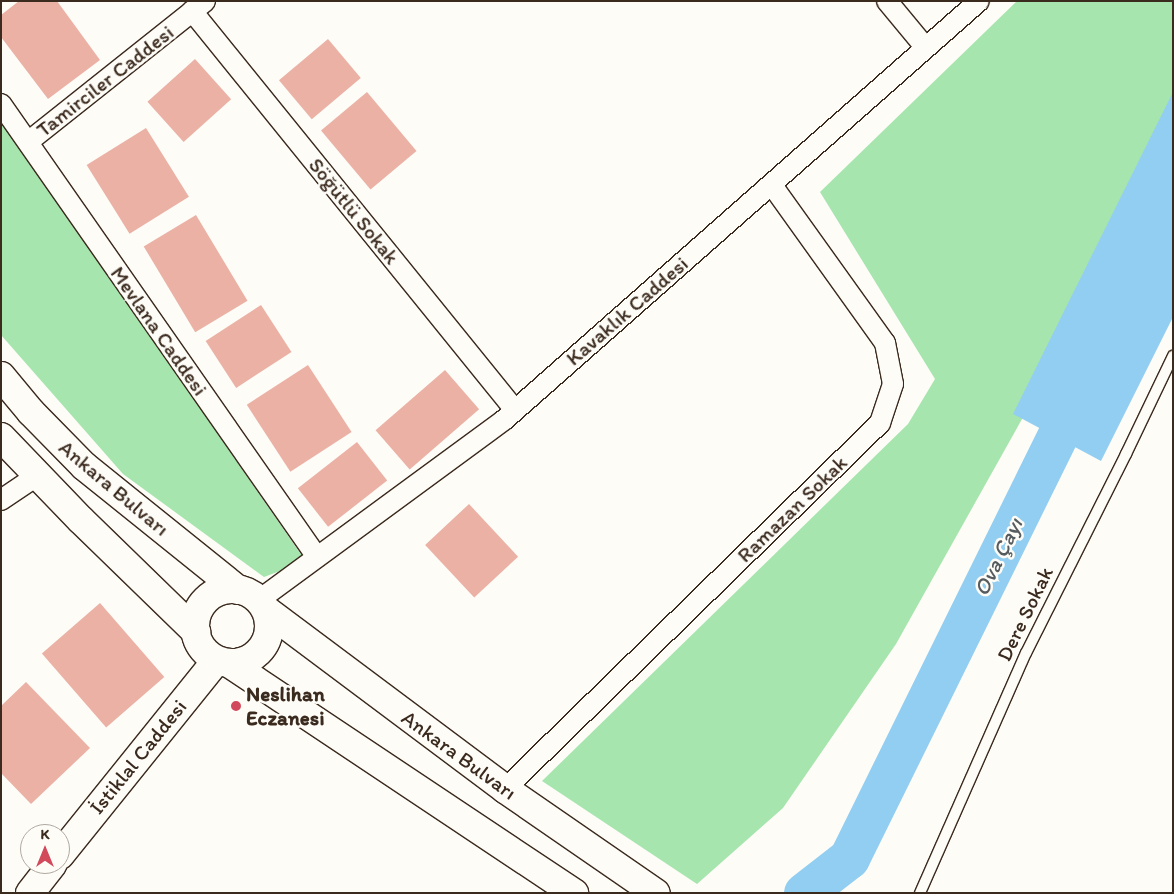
<!DOCTYPE html>
<meta charset="utf-8">
<style>
body{margin:0}
#map{position:relative;width:1174px;height:894px;overflow:hidden;background:#fdfcf7;font-family:Itim,sans-serif}
div>[style]{position:absolute}
.green>*{inset:0;background:#a6e5ad}
.water>*{inset:0;background:#91cef2}
.river>*{height:41px;margin:-20.5px;padding:0 20.5px;transform-origin:20.5px;border-radius:20.5px;background:#91cef2}
.building>*{inset:0;background:#ebb1a5;transform-origin:0 0}
.roads{filter:drop-shadow(1px 0 #3b2a1e) drop-shadow(-1px 0 #3b2a1e) drop-shadow(0 1px #3b2a1e) drop-shadow(0 -1px #3b2a1e)}
.lane>*{height:10px;margin:-5px;padding:0 5px;transform-origin:5px;border-radius:5px;background:#fdfcf7}
.street>*{height:20px;margin:-10px;padding:0 10px;transform-origin:10px;border-radius:10px;background:#fdfcf7}
.secondary>*{height:28px;margin:-14px;padding:0 14px;transform-origin:14px;border-radius:14px;background:#fdfcf7}
.secondary>.ring{margin:-14px;padding:0;box-sizing:content-box;background:none;border:28px solid #fdfcf7;border-radius:50%}
.dots>*{width:14px;height:14px;translate:-50% -50%;box-sizing:border-box;border:2px solid #fdfcf7;border-radius:50%}
span{translate:-50% -50%;white-space:nowrap;text-align:center;line-height:1.15;-webkit-text-stroke:5px #fdfcf7;paint-order:stroke}
.street-label{font-size:21px;color:#3b2a1e}
.poi-label{font-size:21px;color:#3b2a1e;font-weight:700}
.left{translate:0 -50%;text-align:left}
.water-label{font-size:22px;color:#555b5e;font-style:italic}
.frame{position:absolute;inset:0;border:2px solid #3b2a1e;pointer-events:none}
.north{position:absolute;left:20px;top:824px;width:50px;height:50px;box-sizing:border-box;background:#fdfcf7;border:1px solid #afa8a0;border-radius:50%;rotate:0deg;font-size:14px;font-weight:700;line-height:20px;text-align:center;color:#3b2a1e}
.north::after{content:'';display:block;margin:auto;width:18px;height:22px;background:#d1495b;clip-path:polygon(50% 0,100% 100%,50% 72%,0 100%)}
</style>
<div id="map">
<div class="green">
<i style="clip-path:polygon(1017px 1px,1173px 1px,1173px 112px,1036px 394px,896px 644px,783px 808px,697px 884px,542px 781px,908px 424px,935px 379px,820px 192px)"></i>
<i style="clip-path:polygon(1px 120px,300px 553px,317px 557px,264px 577px,123px 474px,1px 335px)"></i>
</div>
<div class="water">
<i style="clip-path:polygon(1173px 92px,1173px 317px,1101px 461px,1013px 414px)"></i>
</div>
<div class="river">
<i style="left:804px;top:893px;width:57px;rotate:-37.9deg"></i>
<i style="left:849px;top:858px;width:526px;rotate:-63.73deg"></i>
</div>
<div class="building">
<i style="clip-path:polygon(19px 1px,57px 1px,100px 60px,48px 99px,1px 37px,1px 15px)"></i>
<i style="left:328px;top:39px;width:51px;height:64px;rotate:50deg"></i>
<i style="left:195px;top:59px;width:54px;height:64px;rotate:48deg"></i>
<i style="left:367px;top:92px;width:77px;height:60px;rotate:50deg"></i>
<i style="left:146px;top:128px;width:81px;height:70px;rotate:58deg"></i>
<i style="left:196px;top:215px;width:100px;height:61px;rotate:59deg"></i>
<i style="left:261px;top:305px;width:56px;height:66px;rotate:57deg"></i>
<i style="left:308px;top:365px;width:80px;height:73px;rotate:57deg"></i>
<i style="left:445px;top:370px;width:52px;height:92px;rotate:49deg"></i>
<i style="left:357px;top:442px;width:49px;height:75px;rotate:52deg"></i>
<i style="left:469px;top:504px;width:72px;height:60px;rotate:47deg"></i>
<i style="left:100px;top:603px;width:98px;height:77px;rotate:49deg"></i>
<i style="clip-path:polygon(26px 682px,90px 748px,31px 804px,1px 773px,1px 706px)"></i>
</div>
<div class="roads">
<div class="lane">
<i style="left:920px;top:893px;width:262px;rotate:-66.2deg"></i>
<i style="left:1026px;top:653px;width:223px;rotate:-63.3deg"></i>
<i style="left:1126px;top:454px;width:109px;rotate:-64.4deg"></i>
</div>
<div class="street">
<i style="left:887px;top:1px;width:60px;rotate:50.4deg"></i>
<i style="left:192px;top:11px;width:513px;rotate:51.01deg"></i>
<i style="left:1px;top:104px;width:552px;rotate:55.1deg"></i>
<i style="left:28px;top:142px;width:226px;rotate:-38.5deg"></i>
<i style="left:1px;top:500px;width:45px;rotate:-34deg"></i>
<i style="left:259px;top:600px;width:304px;rotate:-36.3deg"></i>
<i style="left:504px;top:420px;width:633px;rotate:-41.42deg"></i>
<i style="left:505px;top:789px;width:524px;rotate:-44.3deg"></i>
<i style="left:880px;top:423px;width:41px;rotate:-71.6deg"></i>
<i style="left:893px;top:384px;width:42px;rotate:-101deg"></i>
<i style="left:885px;top:343px;width:194px;rotate:-125.6deg"></i>
</div>
<div class="secondary">
<i style="left:1px;top:376px;width:47px;rotate:50.2deg"></i>
<i style="left:31px;top:412px;width:76px;rotate:45.5deg"></i>
<i style="left:84px;top:466px;width:198px;rotate:38.8deg"></i>
<i style="left:1px;top:437px;width:115px;rotate:46.1deg"></i>
<i style="left:81px;top:520px;width:161px;rotate:44.2deg"></i>
<i class="ring" style="left:195px;top:589px;width:46px;height:46px"></i>
<i style="left:266px;top:610px;width:299px;rotate:36.8deg"></i>
<i style="left:505px;top:789px;width:183px;rotate:34.6deg"></i>
<i style="left:229px;top:663px;width:415px;rotate:33.7deg"></i>
<i style="left:60px;top:855px;width:250px;rotate:-51.2deg"></i>
<i style="left:30px;top:893px;width:37px;rotate:-52deg"></i>
</div>
</div>
<div class="dots">
<i style="left:236px;top:706px;background:#d1495b"></i>
</div>
<div class="street-label">
<span style="left:105px;top:81px;rotate:-38deg">Tamirciler Caddesi</span>
<span style="left:354px;top:211px;rotate:51deg">Söğütlü Sokak</span>
<span style="left:627px;top:311px;rotate:-41deg">Kavaklık Caddesi</span>
<span style="left:159px;top:331px;rotate:55deg">Mevlana Caddesi</span>
<span style="left:114px;top:488px;rotate:40deg">Ankara Bulvarı</span>
<span style="left:792px;top:509px;rotate:-44deg">Ramazan Sokak</span>
<span style="left:1025px;top:614px;rotate:-64deg">Dere Sokak</span>
<span style="left:459px;top:755px;rotate:36deg">Ankara Bulvarı</span>
<span style="left:138px;top:757px;rotate:-51deg">İstiklal Caddesi</span>
</div>
<div class="poi-label">
<span class="left" style="left:246px;top:706px">Neslihan<br>Eczanesi</span>
</div>
<div class="water-label">
<span style="left:998px;top:557px;rotate:-64deg">Ova Çayı</span>
</div>
<div class="frame"></div>
<div class="north">K</div>
</div>
